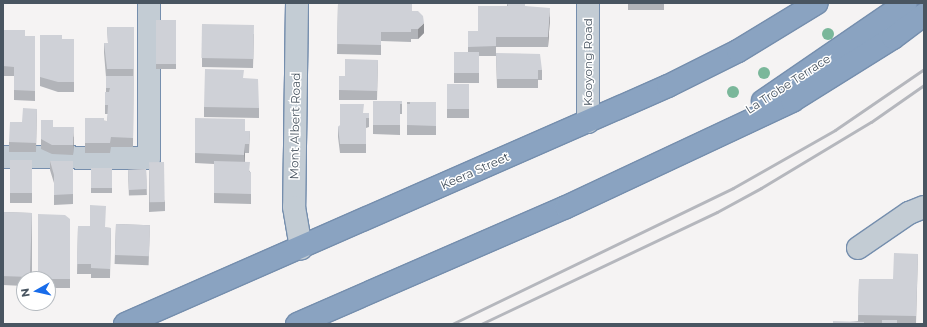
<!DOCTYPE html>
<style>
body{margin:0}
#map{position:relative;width:927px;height:327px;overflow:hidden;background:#f5f3f3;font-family:Montserrat,sans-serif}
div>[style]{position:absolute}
.roads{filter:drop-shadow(1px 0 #758ead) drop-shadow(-1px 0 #758ead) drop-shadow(0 1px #758ead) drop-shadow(0 -1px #758ead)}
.minor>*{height:22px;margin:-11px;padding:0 11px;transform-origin:11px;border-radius:11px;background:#c3ccd4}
.highway>*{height:22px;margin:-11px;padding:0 11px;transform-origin:11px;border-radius:11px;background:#8aa3c1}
.rail>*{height:3px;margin:-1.5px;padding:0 1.5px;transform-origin:1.5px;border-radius:1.5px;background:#b5b7bd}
.trees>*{width:12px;height:12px;margin:-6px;border-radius:50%;background:#7ab79a}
.wall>*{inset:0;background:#b2b4b9;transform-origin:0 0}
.shaded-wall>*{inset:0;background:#919296}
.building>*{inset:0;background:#cfd1d7;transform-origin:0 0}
span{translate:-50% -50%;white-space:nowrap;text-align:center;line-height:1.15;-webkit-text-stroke:3px #fff;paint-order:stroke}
.street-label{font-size:12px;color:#495561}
.frame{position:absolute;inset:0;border:4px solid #495561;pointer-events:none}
.north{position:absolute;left:16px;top:271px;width:40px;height:40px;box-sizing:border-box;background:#fff;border:1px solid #b6bbc0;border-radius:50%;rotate:262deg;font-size:11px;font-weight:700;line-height:16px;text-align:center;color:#495561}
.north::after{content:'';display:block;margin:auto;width:14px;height:18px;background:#186cea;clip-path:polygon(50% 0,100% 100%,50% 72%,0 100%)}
</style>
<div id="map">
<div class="roads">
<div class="minor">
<i style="left:297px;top:3px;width:204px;rotate:90.8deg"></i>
<i style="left:294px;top:207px;width:42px;rotate:80.3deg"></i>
<i style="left:588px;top:3px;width:119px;rotate:90deg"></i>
<i style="left:3px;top:157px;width:146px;rotate:0.4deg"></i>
<i style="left:149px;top:158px;width:155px;rotate:-90deg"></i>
<i style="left:858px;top:248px;width:62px;rotate:-34.5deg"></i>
<i style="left:909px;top:213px;width:16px;rotate:-22deg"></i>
</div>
<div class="highway">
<i style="left:763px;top:101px;width:173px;rotate:-34.4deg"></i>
<i style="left:125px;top:324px;width:593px;rotate:-23.67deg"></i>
<i style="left:668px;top:86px;width:78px;rotate:-26.6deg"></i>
<i style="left:738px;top:51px;width:92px;rotate:-31.3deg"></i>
<i style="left:297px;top:324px;width:293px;rotate:-23.5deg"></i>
<i style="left:566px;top:207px;width:250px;rotate:-25.1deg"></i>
<i style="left:792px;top:101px;width:119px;rotate:-32deg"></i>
<i style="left:893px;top:38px;width:39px;rotate:-37deg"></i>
</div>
</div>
<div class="rail">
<i style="left:452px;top:324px;width:312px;rotate:-25.8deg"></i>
<i style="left:733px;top:188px;width:117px;rotate:-29.6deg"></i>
<i style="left:835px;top:130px;width:108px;rotate:-34.4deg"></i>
<i style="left:481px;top:324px;width:261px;rotate:-25.4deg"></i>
<i style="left:717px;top:212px;width:50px;rotate:-28.6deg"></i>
<i style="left:761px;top:188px;width:128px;rotate:-31deg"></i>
<i style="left:871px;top:122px;width:65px;rotate:-34.9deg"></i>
</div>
<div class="trees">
<i style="left:828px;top:34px"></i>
<i style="left:764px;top:73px"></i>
<i style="left:733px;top:92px"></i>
</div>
<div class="wall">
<i style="clip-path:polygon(338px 3px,412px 11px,424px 33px,418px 39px,411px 39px,411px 42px,381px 41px,381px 55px,337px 54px)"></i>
<i style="clip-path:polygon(507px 3px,525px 6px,550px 17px,548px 47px,496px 47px,496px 56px,479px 56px,479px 83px,454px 83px,454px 52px,468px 52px,468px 31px,478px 31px,507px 6px)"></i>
<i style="left:628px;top:3px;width:36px;height:7px"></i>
<i style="left:156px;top:20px;width:20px;height:49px"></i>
<i style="clip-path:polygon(202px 24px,254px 34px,253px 68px,202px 67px)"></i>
<i style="clip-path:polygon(107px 27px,134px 27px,133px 147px,111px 147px,110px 153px,85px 153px,85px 118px,107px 121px,108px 114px,105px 114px,105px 92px,106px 92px,106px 77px,104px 53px,104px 43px,108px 43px)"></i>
<i style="clip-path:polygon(3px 30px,25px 36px,35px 36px,35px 101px,14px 100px,14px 76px,3px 76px)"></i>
<i style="clip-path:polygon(40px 35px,62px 39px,74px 39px,74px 92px,58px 92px,40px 86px)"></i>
<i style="clip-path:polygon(496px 53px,542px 70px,542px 80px,538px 80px,538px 88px,497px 88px)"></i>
<i style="clip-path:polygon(378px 60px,377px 100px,339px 100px,339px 90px,345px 76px)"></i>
<i style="clip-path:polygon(244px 78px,259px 108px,259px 118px,204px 117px,204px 107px)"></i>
<i style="left:469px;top:84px;width:34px;height:22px;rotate:90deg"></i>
<i style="clip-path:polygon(373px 101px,402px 101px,402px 114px,400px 114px,400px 135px,373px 134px)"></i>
<i style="left:436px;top:102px;width:33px;height:29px;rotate:90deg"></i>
<i style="clip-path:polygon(37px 109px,36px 152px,9px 152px,9px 142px)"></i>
<i style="clip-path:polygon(364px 113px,369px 113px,369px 127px,366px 128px,366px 153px,340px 153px,338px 137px,338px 127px)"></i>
<i style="clip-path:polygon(195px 118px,245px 131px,250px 131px,249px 153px,245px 153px,245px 162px,250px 172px,251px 172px,251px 204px,214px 203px,214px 164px,195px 163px)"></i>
<i style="clip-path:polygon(41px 120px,53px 127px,74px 137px,73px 155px,52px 154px,41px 149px)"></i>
<i style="left:10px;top:160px;width:22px;height:43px"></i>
<i style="clip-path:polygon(50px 161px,73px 161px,73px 204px,54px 205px,54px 183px,50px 170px)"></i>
<i style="clip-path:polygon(149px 163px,165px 202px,165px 211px,149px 212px)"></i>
<i style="left:91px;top:168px;width:21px;height:25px"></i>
<i style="left:146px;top:169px;width:26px;height:18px;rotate:88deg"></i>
<i style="clip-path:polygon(3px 212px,32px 213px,32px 279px,24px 279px,24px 286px,3px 285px)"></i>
<i style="clip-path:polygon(70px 219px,70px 288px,48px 288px,48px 279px)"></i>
<i style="left:116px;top:224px;width:34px;height:40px;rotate:2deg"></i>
<i style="clip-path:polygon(78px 226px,111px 228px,110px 278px,91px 278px,91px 274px,77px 274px)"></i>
<i style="clip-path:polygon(918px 254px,916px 324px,833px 324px,858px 321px,859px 279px,893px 279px)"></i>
</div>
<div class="shaded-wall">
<i style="clip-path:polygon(550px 8px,550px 17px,548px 47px,548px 37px)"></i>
<i style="clip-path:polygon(424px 23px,424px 33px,418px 39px,418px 29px)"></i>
<i style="clip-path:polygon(74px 127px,74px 137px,73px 155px,73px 145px)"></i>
<i style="clip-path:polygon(245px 144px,245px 153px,244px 164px,244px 155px)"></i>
</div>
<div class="building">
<i style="clip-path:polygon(338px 3px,412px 3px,412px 11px,418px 11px,423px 16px,424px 23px,418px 29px,411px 29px,411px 32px,381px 32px,381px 45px,337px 44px)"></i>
<i style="clip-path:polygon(507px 3px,525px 3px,525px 6px,550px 8px,548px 37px,496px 37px,496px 46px,468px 47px,468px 31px,478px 31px,478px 6px,508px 6px)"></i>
<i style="left:156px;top:20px;width:20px;height:44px"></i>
<i style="left:202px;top:24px;width:52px;height:34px;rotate:1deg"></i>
<i style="clip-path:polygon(107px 27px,134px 27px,134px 69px,107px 69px,104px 43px,108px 43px)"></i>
<i style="clip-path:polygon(3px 30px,25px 30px,25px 36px,35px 36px,35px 91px,14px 90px,14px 67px,3px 66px)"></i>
<i style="clip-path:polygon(40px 35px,62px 35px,62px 39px,74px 39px,74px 82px,58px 82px,40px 77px)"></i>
<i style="left:454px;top:52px;width:25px;height:21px"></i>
<i style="clip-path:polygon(496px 53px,540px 54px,542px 70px,538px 70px,538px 79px,497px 79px)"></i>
<i style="clip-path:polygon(345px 59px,378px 60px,377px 91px,339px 90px,339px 76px,345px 76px)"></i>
<i style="clip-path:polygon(205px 69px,244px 70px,243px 78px,258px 79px,259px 108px,204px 107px)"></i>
<i style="clip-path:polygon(106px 76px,134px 76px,133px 138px,111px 137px,110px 143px,85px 143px,85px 118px,104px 118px,104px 121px,107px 121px,108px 105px,105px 105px,105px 92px,109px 92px,110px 88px,106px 88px)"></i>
<i style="left:469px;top:84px;width:25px;height:22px;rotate:90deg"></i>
<i style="clip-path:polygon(373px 101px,402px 101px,402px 104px,400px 104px,400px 125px,373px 125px)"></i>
<i style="clip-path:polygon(410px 102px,436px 102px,436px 126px,407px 125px,407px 104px,410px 104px)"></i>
<i style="clip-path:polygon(340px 104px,364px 104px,363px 113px,369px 113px,369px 118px,366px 118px,366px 144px,340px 144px,338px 127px,340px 125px)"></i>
<i style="clip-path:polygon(23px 108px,37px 109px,36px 143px,9px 142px,10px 122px,22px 122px)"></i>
<i style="clip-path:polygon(195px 118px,245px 119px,245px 131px,250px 131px,249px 144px,245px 144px,244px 155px,195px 153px)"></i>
<i style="clip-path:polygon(41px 120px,53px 120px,53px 127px,74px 127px,73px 145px,52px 145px,41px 139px)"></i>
<i style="left:10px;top:160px;width:22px;height:33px"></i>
<i style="clip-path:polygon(50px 161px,73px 161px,73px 194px,54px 195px,54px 175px)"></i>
<i style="clip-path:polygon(214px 161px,250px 162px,249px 172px,251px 172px,251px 194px,214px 193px)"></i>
<i style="left:164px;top:162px;width:40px;height:15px;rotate:89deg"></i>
<i style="left:91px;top:168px;width:21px;height:20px"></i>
<i style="left:146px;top:169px;width:20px;height:18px;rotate:87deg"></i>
<i style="clip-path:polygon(90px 205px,106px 206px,105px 227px,111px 228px,110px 269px,91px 268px,91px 264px,77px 264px,78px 226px,90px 226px)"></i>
<i style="left:3px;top:212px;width:29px;height:64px;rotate:2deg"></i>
<i style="clip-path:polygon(38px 214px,65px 215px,70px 219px,70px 279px,38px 279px)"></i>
<i style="left:116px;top:224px;width:34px;height:31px;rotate:2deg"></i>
<i style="clip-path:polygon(894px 253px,918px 254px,916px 316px,858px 315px,859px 279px,893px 279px)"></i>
<i style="left:882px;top:320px;width:15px;height:4px"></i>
<i style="clip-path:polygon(833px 321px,864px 322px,864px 324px,833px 324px)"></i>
</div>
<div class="street-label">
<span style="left:588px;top:62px;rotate:-90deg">Kooyong Road</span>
<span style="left:788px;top:84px;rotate:-33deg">La Trobe Terrace</span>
<span style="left:295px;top:126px;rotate:-89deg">Mont Albert Road</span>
<span style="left:475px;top:171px;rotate:-24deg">Keera Street</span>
</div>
<div class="frame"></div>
<div class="north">N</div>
</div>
